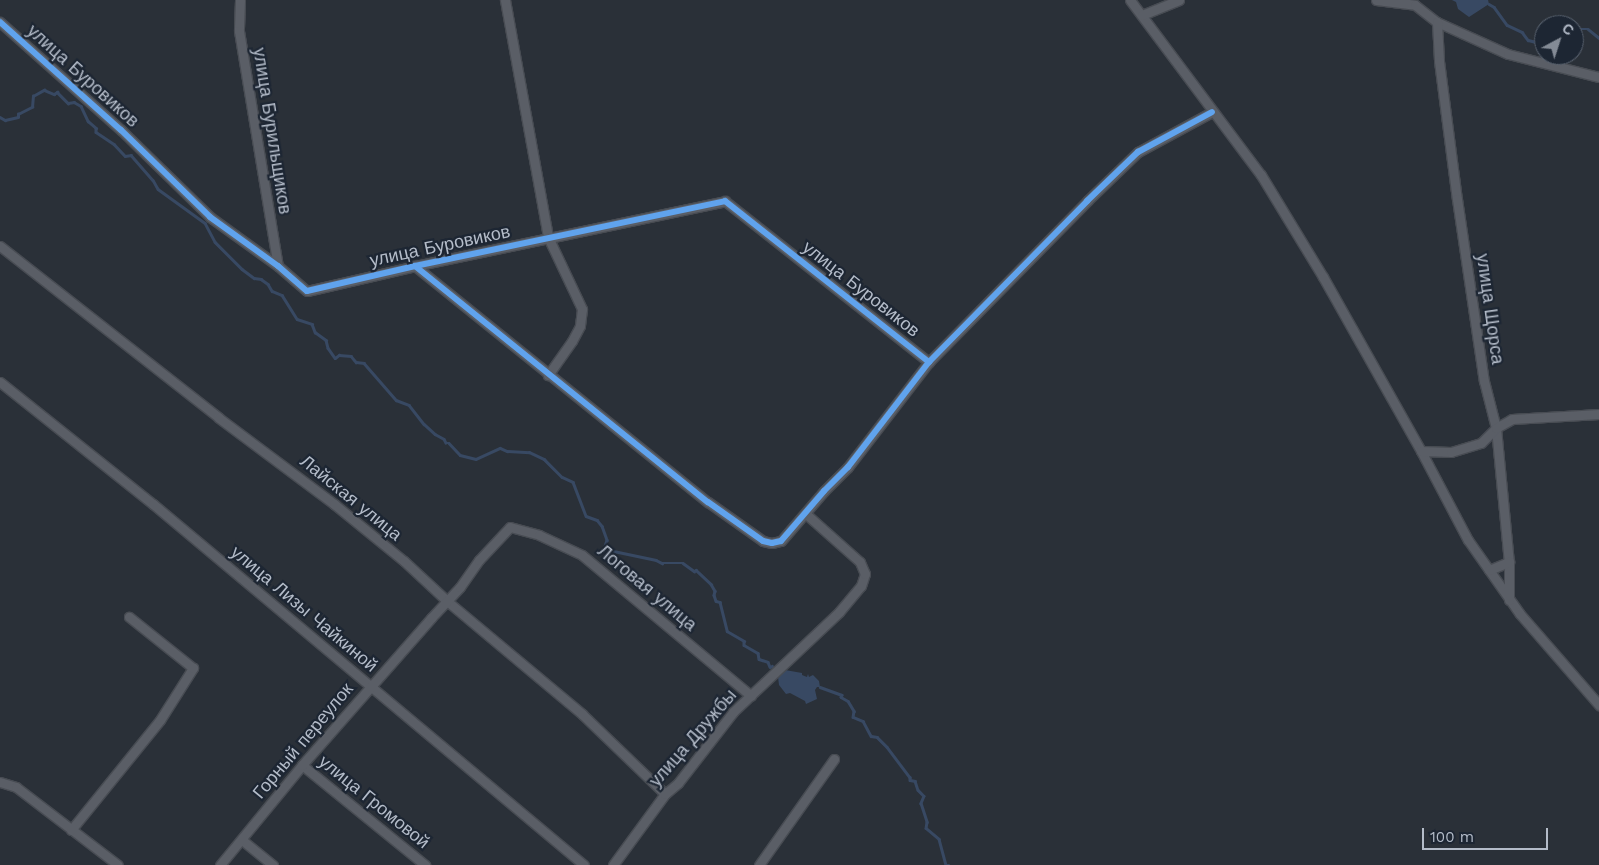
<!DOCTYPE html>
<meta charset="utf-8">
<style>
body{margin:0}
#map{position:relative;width:1599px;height:865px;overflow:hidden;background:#2a3038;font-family:"Work Sans",sans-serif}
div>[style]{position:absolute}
.water>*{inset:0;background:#384963}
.stream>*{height:2.5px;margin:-1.25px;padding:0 1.25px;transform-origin:1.25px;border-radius:1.25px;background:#384963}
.roads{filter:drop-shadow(1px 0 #484c53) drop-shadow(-1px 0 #484c53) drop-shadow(0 1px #484c53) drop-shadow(0 -1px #484c53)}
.minor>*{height:9px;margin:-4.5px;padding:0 4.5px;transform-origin:4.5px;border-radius:4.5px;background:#5a5e66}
.cycleway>*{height:6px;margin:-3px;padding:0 3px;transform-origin:3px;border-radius:3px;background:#60a3ed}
span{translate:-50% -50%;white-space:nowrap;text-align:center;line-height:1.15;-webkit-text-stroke:4.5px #1d2633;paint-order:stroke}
.street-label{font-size:18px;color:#b4bcc9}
.north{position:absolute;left:1534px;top:15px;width:50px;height:50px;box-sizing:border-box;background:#1d2633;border:1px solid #59626f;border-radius:50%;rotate:40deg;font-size:14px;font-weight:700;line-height:20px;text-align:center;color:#b4bcc9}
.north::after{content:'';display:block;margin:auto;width:18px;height:22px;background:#848b96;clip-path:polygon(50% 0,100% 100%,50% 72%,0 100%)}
.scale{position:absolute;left:1422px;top:828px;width:126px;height:22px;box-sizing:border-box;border:2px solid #b4bcc9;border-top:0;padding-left:6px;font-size:15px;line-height:18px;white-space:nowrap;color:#b4bcc9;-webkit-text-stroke:4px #1d2633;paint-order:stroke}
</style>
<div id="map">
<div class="water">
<i style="clip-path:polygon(1452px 0,1488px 0,1489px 4px,1469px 17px,1458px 9px,1456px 2px)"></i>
<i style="clip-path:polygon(785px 670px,802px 673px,802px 675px,807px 677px,808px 674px,809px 677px,813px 675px,819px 681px,820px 687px,817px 687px,815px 690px,817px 699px,806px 704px,805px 701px,790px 693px,786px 694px,779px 685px,778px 677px,779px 673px)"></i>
</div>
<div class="stream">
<i style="left:1489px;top:4px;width:6px;rotate:31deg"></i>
<i style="left:1494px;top:7px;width:22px;rotate:54deg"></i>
<i style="left:1507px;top:25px;width:17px;rotate:25deg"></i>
<i style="left:1522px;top:32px;width:10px;rotate:53deg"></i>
<i style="left:1528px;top:40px;width:8px;rotate:14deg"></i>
<i style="left:1536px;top:42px;width:7px;rotate:63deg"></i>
<i style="left:1539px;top:48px;width:6px;rotate:31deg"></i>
<i style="left:1574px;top:29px;width:14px"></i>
<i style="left:1588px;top:29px;width:14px;rotate:39deg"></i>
<i style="left:0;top:117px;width:6px;rotate:31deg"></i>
<i style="left:5px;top:120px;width:13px;rotate:-13deg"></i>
<i style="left:18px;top:117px;width:3px;rotate:-90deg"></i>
<i style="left:18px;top:114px;width:16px;rotate:-27deg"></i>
<i style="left:32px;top:107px;width:11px;rotate:-85deg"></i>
<i style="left:33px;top:96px;width:13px;rotate:-29deg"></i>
<i style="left:44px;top:90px;width:11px;rotate:22deg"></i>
<i style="left:54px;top:94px;width:4px;rotate:-34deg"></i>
<i style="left:57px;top:92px;width:16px;rotate:45deg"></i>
<i style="left:68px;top:103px;width:6px;rotate:-9deg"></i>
<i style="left:74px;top:102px;width:8px;rotate:30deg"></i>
<i style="left:81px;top:106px;width:17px;rotate:65deg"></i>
<i style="left:88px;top:121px;width:11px;rotate:41deg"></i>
<i style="left:96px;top:128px;width:4px;rotate:90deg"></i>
<i style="left:96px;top:132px;width:22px;rotate:34deg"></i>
<i style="left:114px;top:144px;width:16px;rotate:47deg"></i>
<i style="left:125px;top:156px;width:6px;rotate:-9deg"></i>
<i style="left:131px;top:155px;width:33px;rotate:49deg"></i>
<i style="left:153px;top:180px;width:10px;rotate:61deg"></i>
<i style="left:158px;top:189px;width:58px;rotate:35.9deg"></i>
<i style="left:205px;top:223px;width:21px;rotate:62deg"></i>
<i style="left:215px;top:242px;width:38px;rotate:45deg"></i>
<i style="left:242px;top:269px;width:15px;rotate:37deg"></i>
<i style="left:254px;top:278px;width:7px;rotate:8deg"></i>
<i style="left:261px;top:279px;width:9px;rotate:36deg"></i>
<i style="left:268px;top:284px;width:8px;rotate:60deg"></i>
<i style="left:272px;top:291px;width:11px;rotate:22deg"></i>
<i style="left:282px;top:295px;width:28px;rotate:58deg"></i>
<i style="left:297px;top:319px;width:16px;rotate:18deg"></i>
<i style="left:312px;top:324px;width:9px;rotate:69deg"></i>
<i style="left:315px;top:332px;width:14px;rotate:36deg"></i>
<i style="left:326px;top:340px;width:8px;rotate:76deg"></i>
<i style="left:328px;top:348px;width:12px;rotate:55deg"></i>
<i style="left:335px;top:358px;width:5px;rotate:-37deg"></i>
<i style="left:339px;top:355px;width:12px;rotate:5deg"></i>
<i style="left:351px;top:356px;width:8px;rotate:50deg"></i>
<i style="left:356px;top:362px;width:8px;rotate:7deg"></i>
<i style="left:364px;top:363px;width:49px;rotate:49.1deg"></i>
<i style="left:396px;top:400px;width:14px;rotate:21deg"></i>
<i style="left:409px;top:405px;width:24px;rotate:52deg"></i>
<i style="left:424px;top:424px;width:15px;rotate:42deg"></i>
<i style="left:435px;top:434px;width:10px;rotate:29deg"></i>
<i style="left:444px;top:439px;width:4px;rotate:63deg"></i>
<i style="left:446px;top:443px;width:3px"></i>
<i style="left:449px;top:443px;width:16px;rotate:47deg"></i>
<i style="left:460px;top:455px;width:16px;rotate:14deg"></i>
<i style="left:476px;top:459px;width:26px;rotate:-25deg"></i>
<i style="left:500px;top:448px;width:8px;rotate:23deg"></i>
<i style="left:507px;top:451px;width:22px;rotate:3deg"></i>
<i style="left:529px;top:452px;width:17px;rotate:25deg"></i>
<i style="left:544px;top:459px;width:25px;rotate:45deg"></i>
<i style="left:562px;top:477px;width:12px;rotate:24deg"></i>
<i style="left:573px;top:482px;width:36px;rotate:69deg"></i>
<i style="left:586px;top:516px;width:12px;rotate:20deg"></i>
<i style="left:597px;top:520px;width:8px;rotate:50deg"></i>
<i style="left:602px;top:526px;width:15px;rotate:70deg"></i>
<i style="left:607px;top:540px;width:9px;rotate:108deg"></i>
<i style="left:604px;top:549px;width:53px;rotate:11.9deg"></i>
<i style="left:656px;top:560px;width:7px;rotate:27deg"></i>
<i style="left:662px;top:563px;width:21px"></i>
<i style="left:683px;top:563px;width:14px;rotate:36deg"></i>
<i style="left:694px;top:571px;width:2px;rotate:-27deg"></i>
<i style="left:696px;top:570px;width:21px;rotate:43deg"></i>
<i style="left:711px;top:584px;width:8px;rotate:60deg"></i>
<i style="left:715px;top:591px;width:4px;rotate:104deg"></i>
<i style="left:714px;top:595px;width:6px;rotate:72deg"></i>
<i style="left:716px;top:601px;width:4px;rotate:14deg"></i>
<i style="left:720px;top:602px;width:30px;rotate:76deg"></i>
<i style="left:727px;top:631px;width:20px;rotate:30deg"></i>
<i style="left:744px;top:641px;width:4px;rotate:90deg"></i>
<i style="left:744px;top:645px;width:16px;rotate:30deg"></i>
<i style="left:758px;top:653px;width:6px;rotate:81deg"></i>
<i style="left:759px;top:659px;width:9px;rotate:18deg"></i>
<i style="left:768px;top:662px;width:5px;rotate:68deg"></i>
<i style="left:770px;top:667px;width:2px;rotate:-27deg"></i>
<i style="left:820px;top:687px;width:23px;rotate:20deg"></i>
<i style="left:842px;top:695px;width:2px;rotate:117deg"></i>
<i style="left:841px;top:697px;width:8px;rotate:30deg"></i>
<i style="left:848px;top:701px;width:12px;rotate:59deg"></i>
<i style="left:854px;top:711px;width:6px;rotate:99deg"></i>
<i style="left:853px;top:717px;width:11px;rotate:22deg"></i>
<i style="left:863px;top:721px;width:17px;rotate:62deg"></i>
<i style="left:871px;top:736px;width:6px;rotate:9deg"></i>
<i style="left:877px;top:737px;width:14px;rotate:45deg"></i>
<i style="left:887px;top:747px;width:38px;rotate:53deg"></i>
<i style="left:910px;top:777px;width:3px;rotate:90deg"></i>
<i style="left:910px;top:780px;width:5px;rotate:11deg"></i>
<i style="left:915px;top:781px;width:9px;rotate:72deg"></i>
<i style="left:918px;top:790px;width:8px;rotate:45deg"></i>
<i style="left:924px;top:796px;width:8px;rotate:113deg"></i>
<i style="left:921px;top:803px;width:20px;rotate:72deg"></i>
<i style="left:927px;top:822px;width:6px;rotate:99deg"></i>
<i style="left:926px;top:828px;width:17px;rotate:40deg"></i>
<i style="left:939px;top:839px;width:27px;rotate:75deg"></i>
<i style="left:946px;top:865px;width:3px"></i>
</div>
<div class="roads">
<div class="minor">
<i style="left:240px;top:0;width:31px;rotate:92deg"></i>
<i style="left:239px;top:31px;width:238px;rotate:80.6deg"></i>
<i style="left:505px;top:0;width:241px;rotate:79.7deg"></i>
<i style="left:548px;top:237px;width:80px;rotate:64.7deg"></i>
<i style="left:582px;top:309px;width:17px;rotate:97deg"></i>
<i style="left:580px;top:326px;width:17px;rotate:118deg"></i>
<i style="left:572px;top:341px;width:42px;rotate:125.2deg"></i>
<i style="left:1130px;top:0;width:219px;rotate:53.2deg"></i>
<i style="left:1261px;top:175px;width:119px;rotate:58.7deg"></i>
<i style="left:1323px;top:277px;width:200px;rotate:60.6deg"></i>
<i style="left:1421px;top:451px;width:101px;rotate:62.2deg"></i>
<i style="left:1468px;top:540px;width:90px;rotate:54.9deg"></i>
<i style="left:1520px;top:614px;width:121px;rotate:49deg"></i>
<i style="left:1376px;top:0;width:39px;rotate:7deg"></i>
<i style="left:1415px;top:5px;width:28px;rotate:38deg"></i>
<i style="left:1437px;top:22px;width:78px;rotate:24.3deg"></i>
<i style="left:1508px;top:54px;width:94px;rotate:14.2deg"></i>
<i style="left:1142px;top:15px;width:40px;rotate:-22deg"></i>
<i style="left:0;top:22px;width:162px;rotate:41.8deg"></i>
<i style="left:121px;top:130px;width:124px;rotate:44.3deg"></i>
<i style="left:210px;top:217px;width:84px;rotate:35.8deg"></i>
<i style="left:278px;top:266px;width:38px;rotate:41deg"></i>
<i style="left:307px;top:291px;width:111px;rotate:-13deg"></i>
<i style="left:415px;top:266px;width:317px;rotate:-11.8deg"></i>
<i style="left:725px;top:201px;width:260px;rotate:38.3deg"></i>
<i style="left:1437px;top:22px;width:39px;rotate:87deg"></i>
<i style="left:1439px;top:61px;width:139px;rotate:82.6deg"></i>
<i style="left:1457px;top:199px;width:184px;rotate:81.6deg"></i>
<i style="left:1484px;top:381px;width:49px;rotate:75.7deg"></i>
<i style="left:1496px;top:428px;width:135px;rotate:84.5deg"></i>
<i style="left:1509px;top:562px;width:38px;rotate:90deg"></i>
<i style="left:0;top:246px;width:278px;rotate:38.1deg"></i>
<i style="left:219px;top:418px;width:144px;rotate:36.8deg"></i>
<i style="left:334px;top:504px;width:90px;rotate:39.2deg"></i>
<i style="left:404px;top:561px;width:59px;rotate:42.9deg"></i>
<i style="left:447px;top:601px;width:176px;rotate:39.9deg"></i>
<i style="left:582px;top:714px;width:115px;rotate:43.9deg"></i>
<i style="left:415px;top:266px;width:376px;rotate:38.9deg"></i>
<i style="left:708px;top:502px;width:67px;rotate:35.3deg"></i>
<i style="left:763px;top:541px;width:9px;rotate:13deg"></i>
<i style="left:772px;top:543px;width:9px;rotate:-13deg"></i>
<i style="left:781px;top:541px;width:66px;rotate:-49.3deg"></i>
<i style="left:824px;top:491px;width:34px;rotate:-45deg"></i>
<i style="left:848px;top:467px;width:133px;rotate:-52.4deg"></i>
<i style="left:929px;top:362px;width:226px;rotate:-45.5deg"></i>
<i style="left:1087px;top:201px;width:71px;rotate:-43.9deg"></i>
<i style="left:1138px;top:152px;width:84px;rotate:-28.4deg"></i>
<i style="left:0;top:382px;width:196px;rotate:38.6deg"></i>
<i style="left:153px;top:504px;width:562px;rotate:39.95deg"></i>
<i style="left:1421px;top:451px;width:30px;rotate:2deg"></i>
<i style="left:1451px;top:452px;width:31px;rotate:-17deg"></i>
<i style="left:1481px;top:443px;width:21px;rotate:-45deg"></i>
<i style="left:1496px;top:428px;width:18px;rotate:-29deg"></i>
<i style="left:1512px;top:419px;width:87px;rotate:-3.3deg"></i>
<i style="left:1489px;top:570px;width:22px;rotate:-22deg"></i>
<i style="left:302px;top:765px;width:159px;rotate:39.1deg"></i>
<i style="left:0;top:782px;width:17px;rotate:17deg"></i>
<i style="left:16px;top:787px;width:128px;rotate:37.4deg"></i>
<i style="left:71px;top:830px;width:141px;rotate:-51deg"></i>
<i style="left:160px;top:720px;width:62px;rotate:-57.6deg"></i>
<i style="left:193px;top:668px;width:82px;rotate:-141.4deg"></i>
<i style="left:242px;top:840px;width:40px;rotate:39deg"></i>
<i style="left:220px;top:865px;width:129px;rotate:-50.6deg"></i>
<i style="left:302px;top:765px;width:196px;rotate:-48.7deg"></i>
<i style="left:431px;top:618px;width:42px;rotate:-46.9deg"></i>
<i style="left:460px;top:587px;width:33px;rotate:-55deg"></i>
<i style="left:479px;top:560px;width:45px;rotate:-46.8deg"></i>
<i style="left:510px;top:527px;width:30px;rotate:15deg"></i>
<i style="left:539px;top:535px;width:47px;rotate:24.9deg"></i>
<i style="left:582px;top:555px;width:220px;rotate:39.8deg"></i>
<i style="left:613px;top:865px;width:88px;rotate:-53.8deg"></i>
<i style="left:665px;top:794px;width:17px;rotate:-40deg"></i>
<i style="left:678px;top:783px;width:90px;rotate:-52.2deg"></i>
<i style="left:733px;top:712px;width:146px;rotate:-43.3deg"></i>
<i style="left:839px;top:612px;width:34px;rotate:-50deg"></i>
<i style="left:861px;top:586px;width:13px;rotate:-72deg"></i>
<i style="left:865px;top:574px;width:13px;rotate:-113deg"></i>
<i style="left:860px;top:562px;width:72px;rotate:-138.4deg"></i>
<i style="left:759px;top:865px;width:130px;rotate:-54.7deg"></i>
</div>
</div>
<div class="cycleway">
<i style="left:0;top:22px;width:162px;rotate:41.8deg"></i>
<i style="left:121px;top:130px;width:124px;rotate:44.3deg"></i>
<i style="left:210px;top:217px;width:84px;rotate:35.8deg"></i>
<i style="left:278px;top:266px;width:38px;rotate:41deg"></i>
<i style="left:307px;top:291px;width:111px;rotate:-13deg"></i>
<i style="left:415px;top:266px;width:317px;rotate:-11.8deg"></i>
<i style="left:725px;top:201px;width:260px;rotate:38.3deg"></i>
<i style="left:415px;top:266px;width:376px;rotate:38.9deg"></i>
<i style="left:708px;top:502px;width:67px;rotate:35.3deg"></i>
<i style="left:763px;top:541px;width:9px;rotate:13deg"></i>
<i style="left:772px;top:543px;width:9px;rotate:-13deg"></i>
<i style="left:781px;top:541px;width:66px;rotate:-49.3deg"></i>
<i style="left:824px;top:491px;width:34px;rotate:-45deg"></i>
<i style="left:848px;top:467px;width:133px;rotate:-52.4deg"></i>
<i style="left:929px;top:362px;width:226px;rotate:-45.5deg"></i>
<i style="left:1087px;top:201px;width:71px;rotate:-43.9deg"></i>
<i style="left:1138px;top:152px;width:84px;rotate:-28.4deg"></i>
</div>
<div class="street-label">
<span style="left:83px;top:76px;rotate:42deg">улица Буровиков</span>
<span style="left:272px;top:131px;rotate:81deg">улица Бурильщиков</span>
<span style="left:440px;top:246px;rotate:-12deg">улица Буровиков</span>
<span style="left:861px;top:289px;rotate:38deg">улица Буровиков</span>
<span style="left:1490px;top:309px;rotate:82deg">улица Щорса</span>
<span style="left:351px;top:498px;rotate:39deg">Лайская улица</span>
<span style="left:647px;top:588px;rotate:40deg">Логовая улица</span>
<span style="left:304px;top:609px;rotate:40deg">улица Лизы Чайкиной</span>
<span style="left:693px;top:738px;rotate:-49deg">улица Дружбы</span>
<span style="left:303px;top:741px;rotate:-50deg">Горный переулок</span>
<span style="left:374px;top:802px;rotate:39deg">улица Громовой</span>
</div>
<div class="north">С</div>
<div class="scale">100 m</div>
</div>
